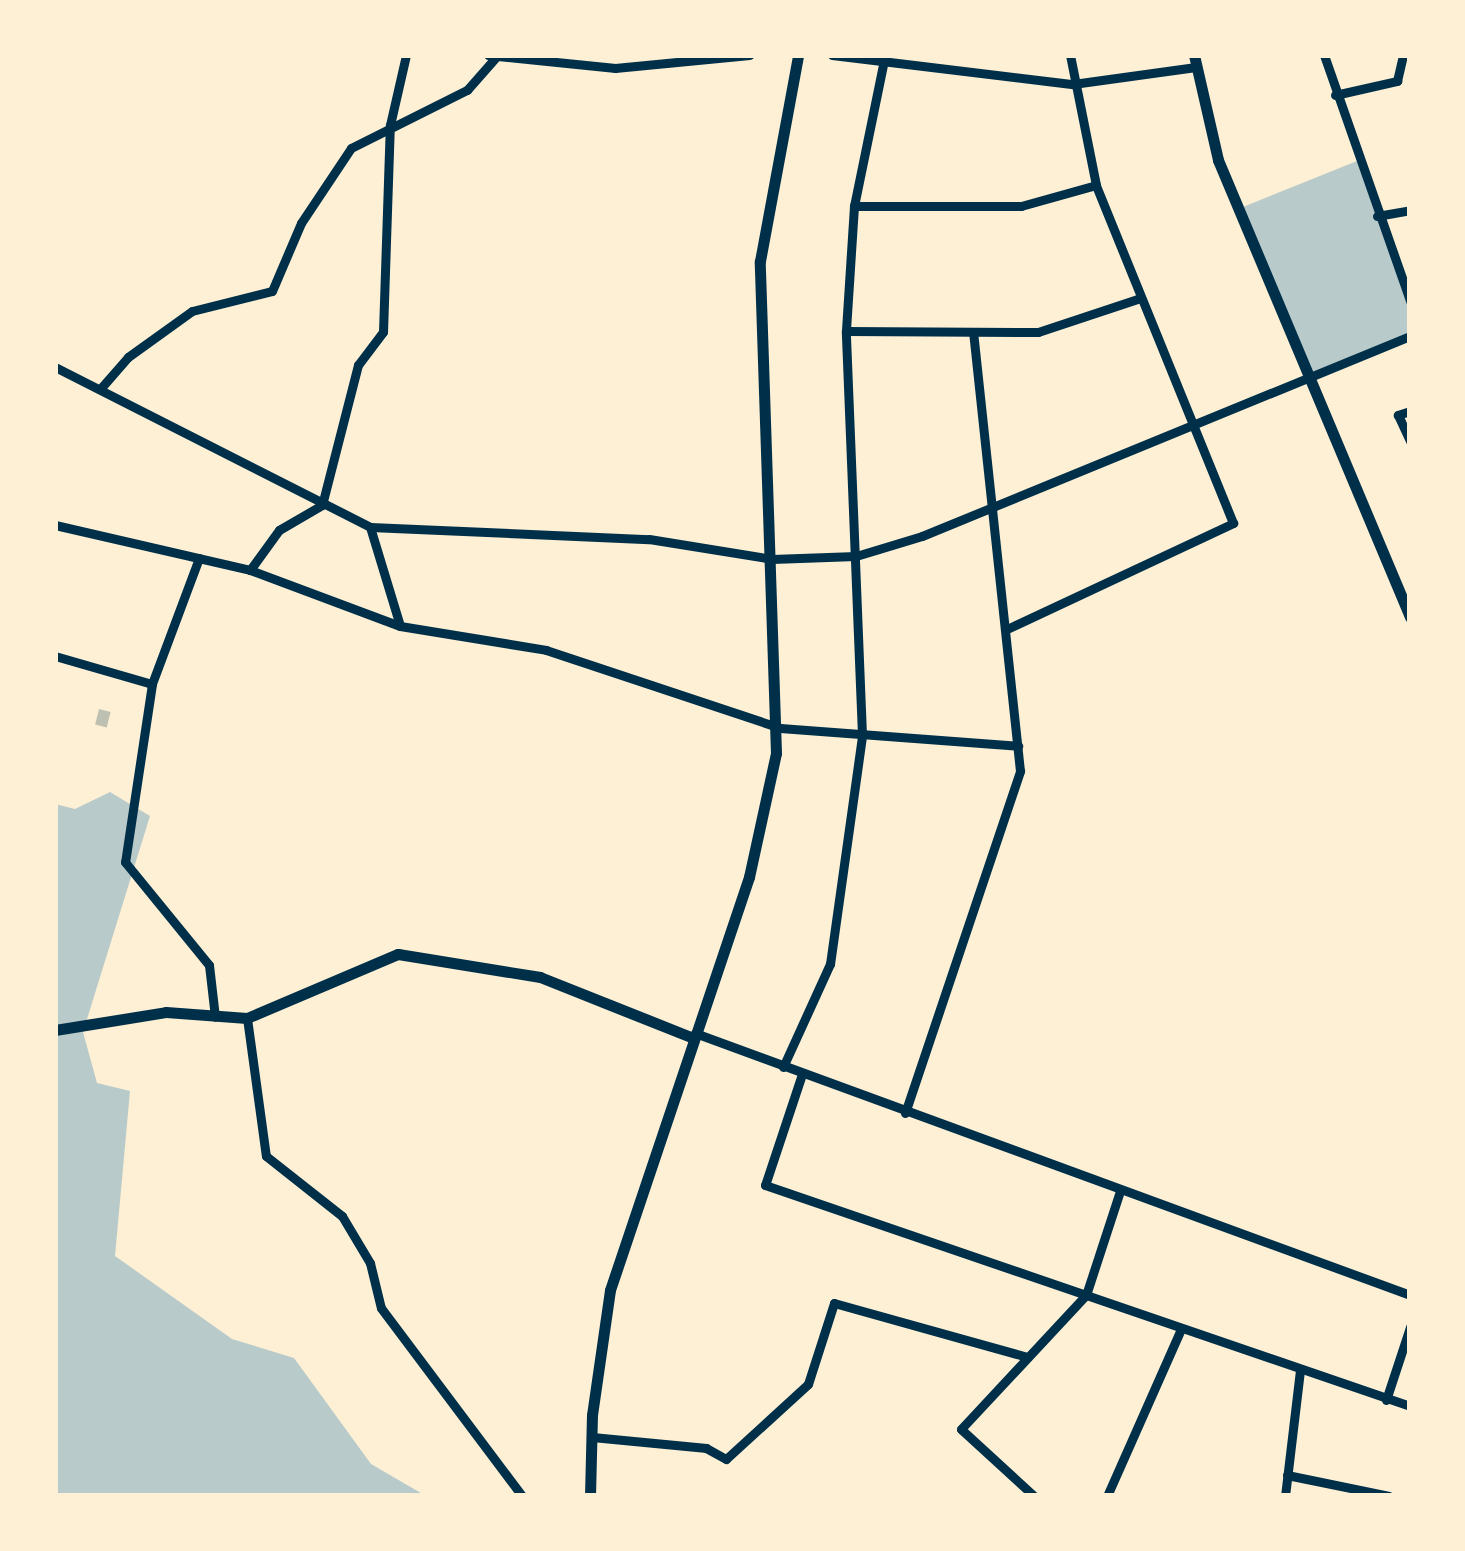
<!DOCTYPE html>
<style>
body{margin:0}
#map{position:relative;width:1465px;height:1551px;overflow:hidden;background:#fdf0d5;font-family:Roboto,sans-serif}
div>[style]{position:absolute}
.green>*{inset:0;background:#b9caca}
.building>*{inset:0;background:#bec0b2;transform-origin:0 0}
.minor>*{height:9px;margin:-4.5px;padding:0 4.5px;transform-origin:4.5px;border-radius:4.5px;background:#003049}
.tertiary>*{height:11px;margin:-5.5px;padding:0 5.5px;transform-origin:5.5px;border-radius:5.5px;background:#003049}
span{translate:-50% -50%;white-space:nowrap;text-align:center;line-height:1.15;-webkit-text-stroke:9px #fdf0d5;paint-order:stroke}
.frame{position:absolute;inset:0;border:58px solid #fdf0d5;pointer-events:none}
</style>
<div id="map">
<div class="green">
<i style="clip-path:polygon(1357px 161px,1410px 301px,1410px 336px,1307px 379px,1238px 209px)"></i>
<i style="clip-path:polygon(110px 792px,150px 816px,83px 1032px,97px 1083px,130px 1091px,115px 1256px,232px 1339px,294px 1358px,371px 1464px,426px 1496px,55px 1496px,55px 804px,75px 809px)"></i>
</div>
<div class="building">
<i style="left:99px;top:709px;width:12px;height:16px;rotate:14deg"></i>
</div>
<div class="minor">
<i style="left:488px;top:55px;width:128px;rotate:5.8deg"></i>
<i style="left:615px;top:68px;width:135px;rotate:-5.5deg"></i>
<i style="left:832px;top:55px;width:243px;rotate:6.9deg"></i>
<i style="left:1073px;top:84px;width:124px;rotate:-7.9deg"></i>
<i style="left:885px;top:55px;width:154px;rotate:101.6deg"></i>
<i style="left:854px;top:206px;width:125px;rotate:93.7deg"></i>
<i style="left:846px;top:331px;width:192px;rotate:0.3deg"></i>
<i style="left:1038px;top:332px;width:108px;rotate:-18.4deg"></i>
<i style="left:1324px;top:55px;width:261px;rotate:70.7deg"></i>
<i style="left:1335px;top:95px;width:64px;rotate:-12.7deg"></i>
<i style="left:1397px;top:81px;width:27px;rotate:-77deg"></i>
<i style="left:854px;top:206px;width:167px"></i>
<i style="left:1021px;top:206px;width:78px;rotate:-15.6deg"></i>
<i style="left:1377px;top:216px;width:34px;rotate:-10deg"></i>
<i style="left:55px;top:367px;width:353px;rotate:26.9deg"></i>
<i style="left:370px;top:527px;width:279px;rotate:2.5deg"></i>
<i style="left:649px;top:539px;width:125px;rotate:9.2deg"></i>
<i style="left:772px;top:559px;width:84px;rotate:-2deg"></i>
<i style="left:856px;top:556px;width:69px;rotate:-16.9deg"></i>
<i style="left:922px;top:536px;width:527px;rotate:-22.29deg"></i>
<i style="left:101px;top:388px;width:41px;rotate:-48.9deg"></i>
<i style="left:128px;top:357px;width:79px;rotate:-35.7deg"></i>
<i style="left:192px;top:311px;width:82px;rotate:-14deg"></i>
<i style="left:272px;top:291px;width:74px;rotate:-66.9deg"></i>
<i style="left:301px;top:223px;width:90px;rotate:-56.3deg"></i>
<i style="left:351px;top:148px;width:130px;rotate:-26.6deg"></i>
<i style="left:467px;top:90px;width:44px;rotate:-48.7deg"></i>
<i style="left:1410px;top:411px;width:13px;rotate:162deg"></i>
<i style="left:1398px;top:415px;width:29px;rotate:65deg"></i>
<i style="left:55px;top:525px;width:200px;rotate:13deg"></i>
<i style="left:250px;top:570px;width:160px;rotate:20.5deg"></i>
<i style="left:400px;top:626px;width:148px;rotate:9.3deg"></i>
<i style="left:546px;top:650px;width:247px;rotate:18.4deg"></i>
<i style="left:780px;top:728px;width:239px;rotate:4.3deg"></i>
<i style="left:370px;top:527px;width:103px;rotate:73.1deg"></i>
<i style="left:199px;top:558px;width:134px;rotate:110.5deg"></i>
<i style="left:152px;top:684px;width:180px;rotate:98.6deg"></i>
<i style="left:125px;top:862px;width:133px;rotate:50.8deg"></i>
<i style="left:209px;top:965px;width:52px;rotate:83.4deg"></i>
<i style="left:250px;top:570px;width:49px;rotate:-54.1deg"></i>
<i style="left:279px;top:530px;width:50px;rotate:-30.2deg"></i>
<i style="left:322px;top:505px;width:145px;rotate:-75.6deg"></i>
<i style="left:358px;top:365px;width:41px;rotate:-52.9deg"></i>
<i style="left:383px;top:332px;width:207px;rotate:-88.1deg"></i>
<i style="left:390px;top:125px;width:72px;rotate:-77.1deg"></i>
<i style="left:1007px;top:629px;width:250px;rotate:-25.1deg"></i>
<i style="left:1233px;top:523px;width:365px;rotate:-112.1deg"></i>
<i style="left:1096px;top:185px;width:133px;rotate:-101.3deg"></i>
<i style="left:55px;top:656px;width:101px;rotate:16.1deg"></i>
<i style="left:247px;top:1018px;width:139px;rotate:82.2deg"></i>
<i style="left:266px;top:1156px;width:97px;rotate:38.3deg"></i>
<i style="left:342px;top:1216px;width:55px;rotate:59.2deg"></i>
<i style="left:370px;top:1263px;width:46px;rotate:76.3deg"></i>
<i style="left:381px;top:1308px;width:235px;rotate:53.1deg"></i>
<i style="left:695px;top:1033px;width:761px;rotate:20.12deg"></i>
<i style="left:783px;top:1067px;width:113px;rotate:-65.5deg"></i>
<i style="left:830px;top:964px;width:231px;rotate:-82deg"></i>
<i style="left:862px;top:735px;width:404px;rotate:-92.3deg"></i>
<i style="left:802px;top:1074px;width:117px;rotate:108.4deg"></i>
<i style="left:765px;top:1185px;width:682px;rotate:18.91deg"></i>
<i style="left:905px;top:1113px;width:361px;rotate:-71.4deg"></i>
<i style="left:1020px;top:771px;width:441px;rotate:-96.1deg"></i>
<i style="left:1386px;top:1400px;width:77px;rotate:-71.8deg"></i>
<i style="left:592px;top:1437px;width:115px;rotate:5.5deg"></i>
<i style="left:706px;top:1448px;width:23px;rotate:29deg"></i>
<i style="left:726px;top:1459px;width:111px;rotate:-42.4deg"></i>
<i style="left:808px;top:1384px;width:85px;rotate:-72.2deg"></i>
<i style="left:834px;top:1303px;width:201px;rotate:15.6deg"></i>
<i style="left:1287px;top:1475px;width:104px;rotate:11.6deg"></i>
<i style="left:1034px;top:1496px;width:99px;rotate:-137.5deg"></i>
<i style="left:961px;top:1429px;width:183px;rotate:-47deg"></i>
<i style="left:1086px;top:1295px;width:109px;rotate:-71.9deg"></i>
<i style="left:1107px;top:1496px;width:183px;rotate:-66.1deg"></i>
<i style="left:1285px;top:1496px;width:126px;rotate:-83.2deg"></i>
</div>
<div class="tertiary">
<i style="left:1194px;top:55px;width:108px;rotate:77.1deg"></i>
<i style="left:1218px;top:160px;width:496px;rotate:67.2deg"></i>
<i style="left:55px;top:1030px;width:112px;rotate:-9.2deg"></i>
<i style="left:166px;top:1012px;width:81px;rotate:4.2deg"></i>
<i style="left:247px;top:1018px;width:164px;rotate:-23deg"></i>
<i style="left:398px;top:954px;width:144px;rotate:9.2deg"></i>
<i style="left:540px;top:977px;width:165px;rotate:21.7deg"></i>
<i style="left:590px;top:1496px;width:81px;rotate:-88.6deg"></i>
<i style="left:592px;top:1415px;width:126px;rotate:-81.8deg"></i>
<i style="left:610px;top:1290px;width:436px;rotate:-71.4deg"></i>
<i style="left:749px;top:877px;width:127px;rotate:-77.7deg"></i>
<i style="left:776px;top:753px;width:492px;rotate:-91.9deg"></i>
<i style="left:760px;top:261px;width:209px;rotate:-79.5deg"></i>
</div>
<div class="frame"></div>
</div>
